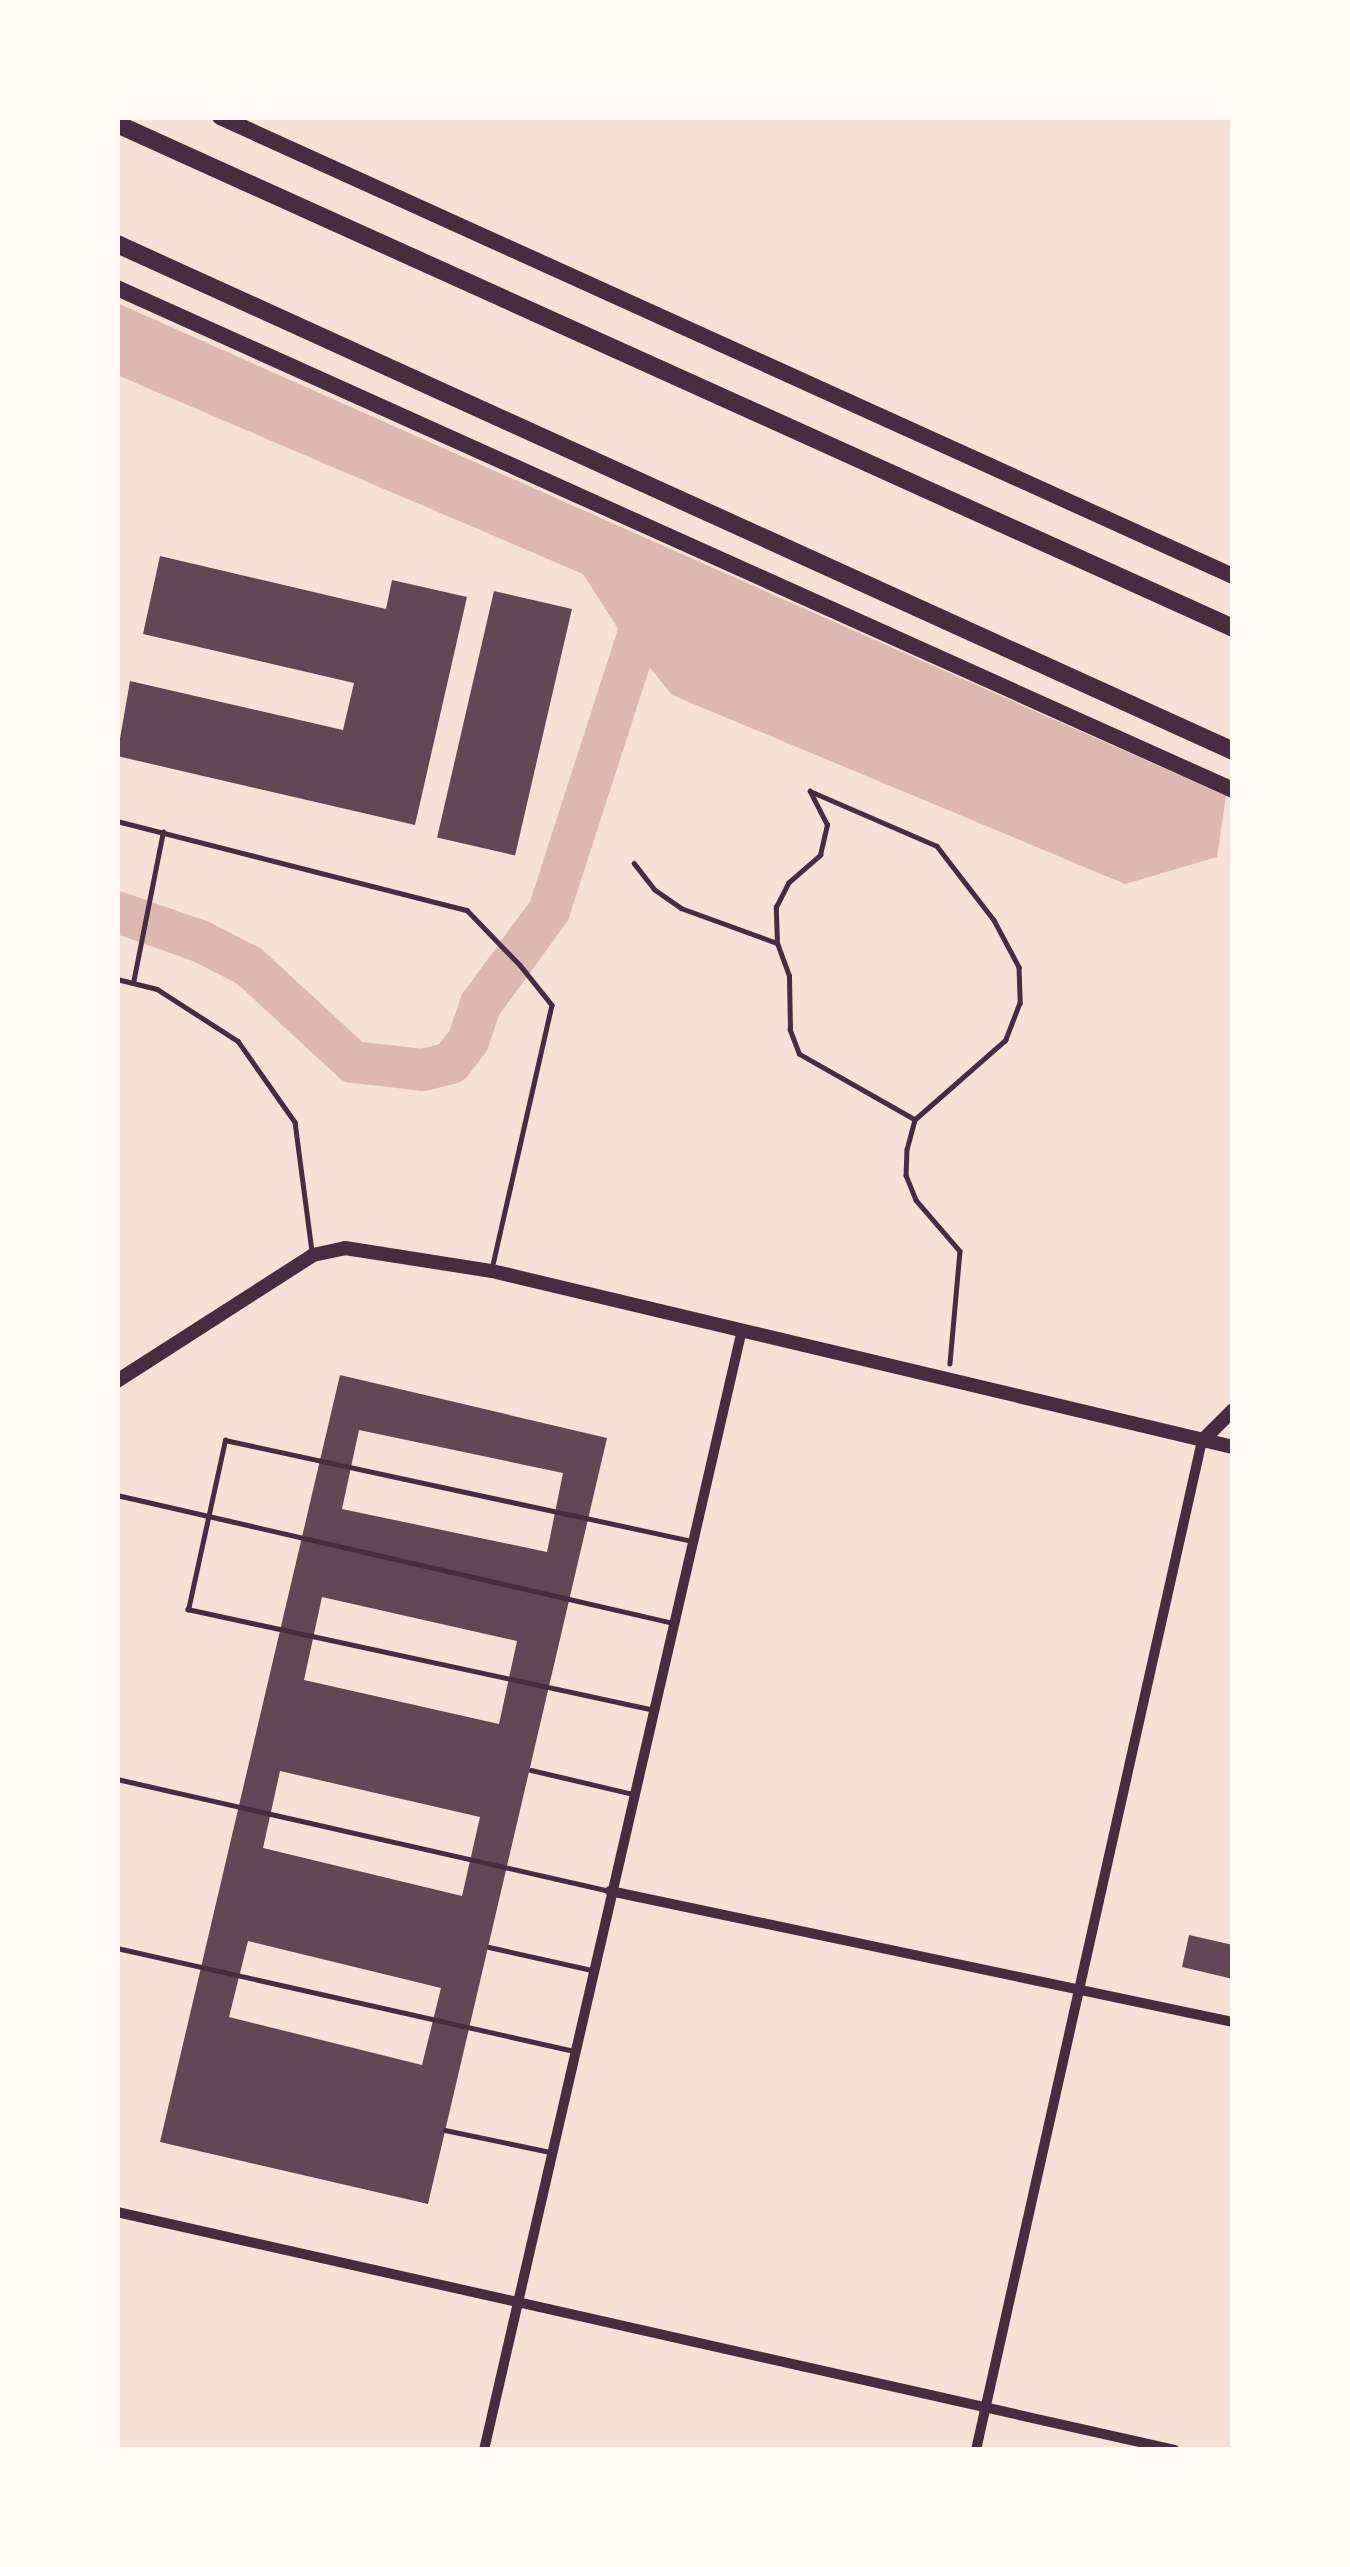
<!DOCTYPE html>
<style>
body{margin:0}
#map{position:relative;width:1350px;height:2567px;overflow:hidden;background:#f7e1d7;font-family:"Asap Condensed",sans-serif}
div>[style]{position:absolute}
.water>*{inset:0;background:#dcb8b0}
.river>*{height:42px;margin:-21px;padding:0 21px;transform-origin:21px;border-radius:21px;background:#dcb8b0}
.building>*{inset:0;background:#644757;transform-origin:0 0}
.path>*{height:4.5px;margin:-2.25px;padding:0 2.25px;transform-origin:2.25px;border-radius:2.25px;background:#4a2c40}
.service>*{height:4.5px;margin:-2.25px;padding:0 2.25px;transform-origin:2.25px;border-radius:2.25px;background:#4a2c40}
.minor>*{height:10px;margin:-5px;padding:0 5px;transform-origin:5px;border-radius:5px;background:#4a2c40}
.tertiary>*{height:14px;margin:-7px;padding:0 7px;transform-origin:7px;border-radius:7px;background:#4a2c40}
.primary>*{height:16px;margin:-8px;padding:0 8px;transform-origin:8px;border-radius:8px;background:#4a2c40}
.trunk>*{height:18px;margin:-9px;padding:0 9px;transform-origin:9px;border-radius:9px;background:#4a2c40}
span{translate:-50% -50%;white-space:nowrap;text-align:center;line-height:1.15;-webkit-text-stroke:12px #fffaf5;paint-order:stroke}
.frame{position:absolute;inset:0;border:120px solid #fffaf5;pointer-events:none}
</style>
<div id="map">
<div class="water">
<i style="clip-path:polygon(117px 303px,1226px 796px,1217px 857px,1125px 884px,672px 695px,617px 627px,583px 574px,117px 375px)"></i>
</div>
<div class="river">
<i style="left:117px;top:912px;width:88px;rotate:19.3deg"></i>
<i style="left:200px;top:941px;width:55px;rotate:27deg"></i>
<i style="left:249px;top:966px;width:142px;rotate:42.7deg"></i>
<i style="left:353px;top:1062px;width:70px;rotate:6.5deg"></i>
<i style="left:423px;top:1070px;width:29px;rotate:-14deg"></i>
<i style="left:451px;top:1063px;width:28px;rotate:-52deg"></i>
<i style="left:468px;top:1041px;width:39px;rotate:-71deg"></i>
<i style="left:481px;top:1004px;width:115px;rotate:-53.8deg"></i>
<i style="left:549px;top:911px;width:332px;rotate:-72.1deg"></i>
</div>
<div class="building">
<i style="clip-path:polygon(160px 556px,386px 609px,392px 580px,467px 597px,415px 825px,117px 756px,130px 681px,343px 730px,354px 683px,143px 634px)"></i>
<i style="left:494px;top:591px;width:80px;height:253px;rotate:13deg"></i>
<i style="clip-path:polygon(evenodd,340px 1375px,607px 1438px,428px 2204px,160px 2142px,340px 1375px,359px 1430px,563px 1473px,547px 1552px,342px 1509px,359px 1430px,340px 1375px,322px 1597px,517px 1641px,499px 1724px,304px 1680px,322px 1597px,340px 1375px,280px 1771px,480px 1817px,462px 1896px,263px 1848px,280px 1771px,340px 1375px,248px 1941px,441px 1988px,422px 2065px,229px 2017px,248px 1941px)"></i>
<i style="clip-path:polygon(1189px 1935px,1233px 1945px,1233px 1979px,1182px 1967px)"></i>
</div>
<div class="path">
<i style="left:634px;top:863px;width:33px;rotate:52deg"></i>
<i style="left:654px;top:889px;width:33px;rotate:35deg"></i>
<i style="left:681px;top:908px;width:102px;rotate:20deg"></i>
<i style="left:915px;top:1120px;width:133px;rotate:-150.4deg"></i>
<i style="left:799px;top:1054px;width:26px;rotate:-111deg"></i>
<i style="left:790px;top:1030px;width:54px;rotate:-91.1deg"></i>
<i style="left:789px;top:976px;width:35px;rotate:-110deg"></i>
<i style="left:777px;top:943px;width:36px;rotate:-92deg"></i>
<i style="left:776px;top:907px;width:27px;rotate:-63deg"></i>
<i style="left:788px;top:883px;width:43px;rotate:-41.2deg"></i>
<i style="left:820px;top:855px;width:31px;rotate:-77deg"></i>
<i style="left:827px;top:825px;width:38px;rotate:-117deg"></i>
<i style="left:810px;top:791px;width:138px;rotate:23.4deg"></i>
<i style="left:937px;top:846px;width:93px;rotate:52.4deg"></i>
<i style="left:994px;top:920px;width:53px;rotate:62deg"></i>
<i style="left:1019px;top:967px;width:36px;rotate:88deg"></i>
<i style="left:1020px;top:1003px;width:40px;rotate:111deg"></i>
<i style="left:1006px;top:1040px;width:121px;rotate:138.7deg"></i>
<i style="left:915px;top:1120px;width:30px;rotate:105deg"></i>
<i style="left:907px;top:1149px;width:26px;rotate:92deg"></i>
<i style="left:906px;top:1175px;width:27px;rotate:68deg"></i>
<i style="left:916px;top:1200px;width:67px;rotate:49.2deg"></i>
<i style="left:960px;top:1251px;width:113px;rotate:95.1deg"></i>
</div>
<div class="service">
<i style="left:117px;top:821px;width:361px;rotate:14.3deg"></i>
<i style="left:467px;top:910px;width:76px;rotate:46.1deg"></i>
<i style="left:520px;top:965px;width:51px;rotate:51.3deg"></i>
<i style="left:552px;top:1005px;width:267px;rotate:102.8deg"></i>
<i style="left:117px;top:979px;width:41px;rotate:14deg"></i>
<i style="left:157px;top:989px;width:96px;rotate:32.7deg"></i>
<i style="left:238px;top:1041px;width:99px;rotate:54.9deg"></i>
<i style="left:295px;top:1122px;width:130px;rotate:82.5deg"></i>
<i style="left:133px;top:983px;width:154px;rotate:-78.8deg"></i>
<i style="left:117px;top:1495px;width:571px;rotate:12.96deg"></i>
<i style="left:652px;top:1710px;width:475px;rotate:-167.8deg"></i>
<i style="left:188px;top:1610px;width:174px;rotate:-77.7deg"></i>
<i style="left:225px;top:1440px;width:478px;rotate:12.2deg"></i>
<i style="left:531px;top:1770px;width:105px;rotate:13.2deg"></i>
<i style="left:117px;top:1779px;width:506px;rotate:12.8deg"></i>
<i style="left:489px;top:1947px;width:106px;rotate:12.6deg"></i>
<i style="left:117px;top:1948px;width:467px;rotate:12.7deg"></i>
<i style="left:445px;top:2130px;width:107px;rotate:11.8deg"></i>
</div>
<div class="minor">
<i style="left:610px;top:1891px;width:637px;rotate:11.87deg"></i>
<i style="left:117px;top:2212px;width:1084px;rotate:12.68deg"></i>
<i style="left:484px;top:2450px;width:1145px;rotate:-77.03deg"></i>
<i style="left:976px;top:2450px;width:1034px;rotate:-77.38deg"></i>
</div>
<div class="tertiary">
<i style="left:117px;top:1381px;width:233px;rotate:-32.7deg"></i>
<i style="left:313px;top:1255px;width:33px;rotate:-12deg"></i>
<i style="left:345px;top:1248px;width:149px;rotate:8.9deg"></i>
<i style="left:492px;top:1271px;width:762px;rotate:13.36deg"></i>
<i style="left:1202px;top:1441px;width:44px;rotate:-45deg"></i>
</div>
<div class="primary">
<i style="left:220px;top:117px;width:1112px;rotate:24.38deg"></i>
<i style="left:117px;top:288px;width:1224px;rotate:24.22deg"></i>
</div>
<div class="trunk">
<i style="left:117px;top:124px;width:1225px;rotate:24.3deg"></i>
<i style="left:117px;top:244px;width:1226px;rotate:24.43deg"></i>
</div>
<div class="frame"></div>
</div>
